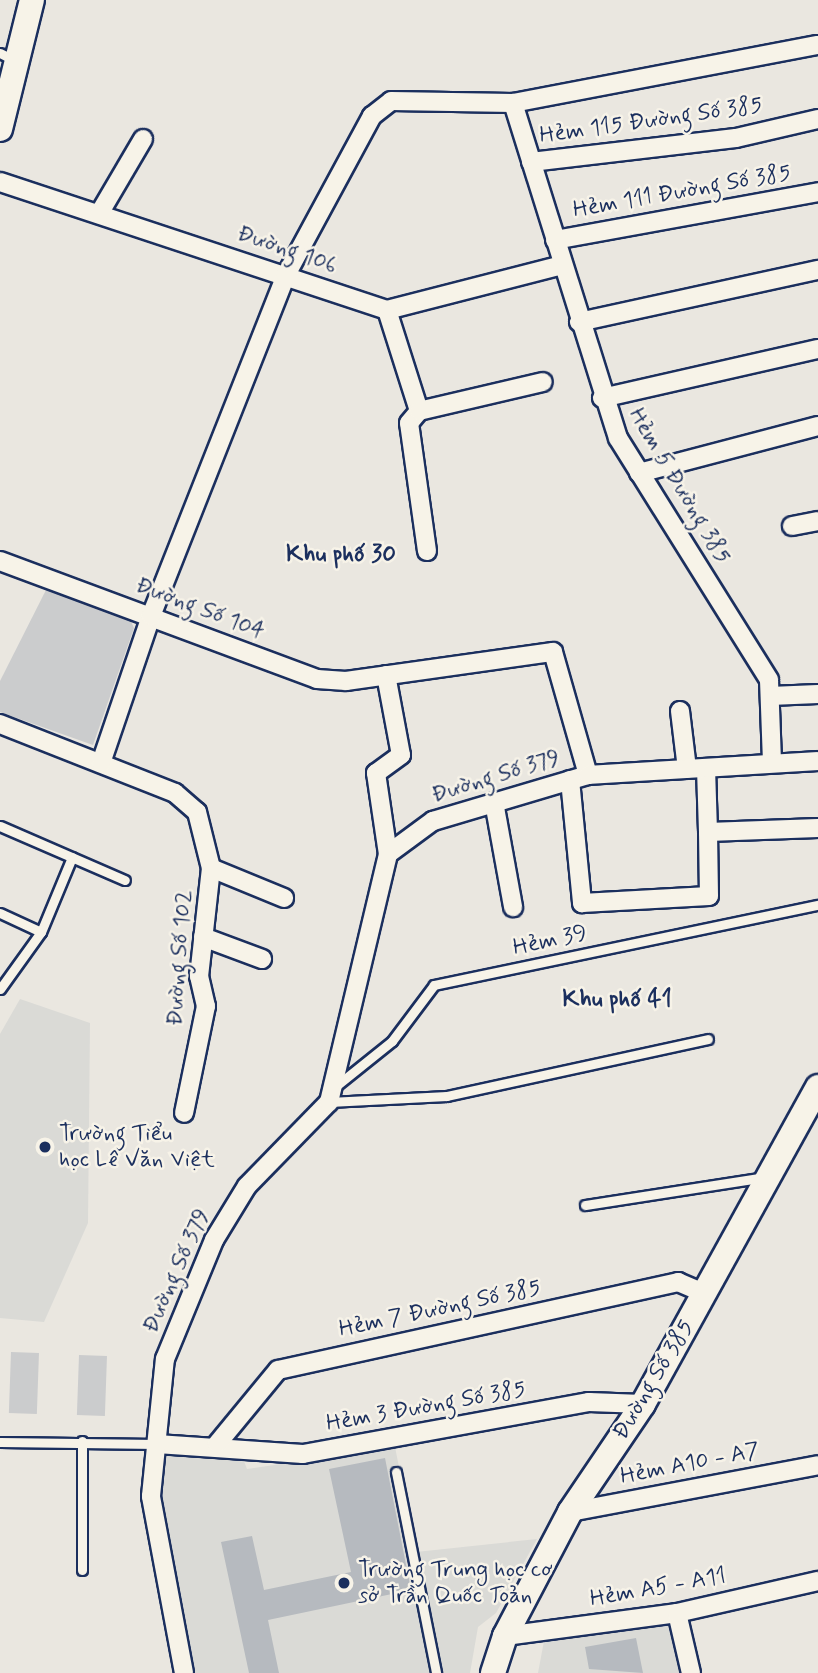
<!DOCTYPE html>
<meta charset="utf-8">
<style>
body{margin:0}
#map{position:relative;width:818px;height:1673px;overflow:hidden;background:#eae7e0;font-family:Mynerve,sans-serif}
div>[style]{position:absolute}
.built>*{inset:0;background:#dadad6}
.green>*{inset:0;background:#cbcccd;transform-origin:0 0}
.building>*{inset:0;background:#b6babf}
.roads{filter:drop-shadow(2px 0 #1b2f5e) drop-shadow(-2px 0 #1b2f5e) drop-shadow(0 2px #1b2f5e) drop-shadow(0 -2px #1b2f5e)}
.lane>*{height:9px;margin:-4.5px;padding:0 4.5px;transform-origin:4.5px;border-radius:4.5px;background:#f7f3e8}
.street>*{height:18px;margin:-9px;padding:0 9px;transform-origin:9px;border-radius:9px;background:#f7f3e8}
.secondary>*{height:24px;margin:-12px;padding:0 12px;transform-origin:12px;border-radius:12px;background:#f7f3e8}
.dots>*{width:19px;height:19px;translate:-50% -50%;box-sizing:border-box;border:4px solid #f7f3e8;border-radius:50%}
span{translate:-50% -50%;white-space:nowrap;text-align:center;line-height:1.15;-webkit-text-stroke:5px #f7f3e8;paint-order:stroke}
.street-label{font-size:23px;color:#1b2f5e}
.poi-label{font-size:23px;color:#1b2f5e}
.left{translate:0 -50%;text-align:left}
.neighbourhood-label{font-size:24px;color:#1b2f5e;font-weight:700}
</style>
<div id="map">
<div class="built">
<i style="clip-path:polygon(20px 999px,90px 1023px,88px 1223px,44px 1322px,0 1318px,0 1034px)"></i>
<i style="clip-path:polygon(395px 1447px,416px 1552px,537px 1539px,496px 1613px,478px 1627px,470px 1673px,192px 1673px,161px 1500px,164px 1455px,240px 1451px,247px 1469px)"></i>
<i style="clip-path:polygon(676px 1623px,685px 1673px,538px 1673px,544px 1641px)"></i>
</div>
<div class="green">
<i style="clip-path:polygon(47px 588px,129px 617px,134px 628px,93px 745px,0 712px,0 681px)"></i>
<i style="left:11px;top:1352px;width:28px;height:61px;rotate:2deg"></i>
<i style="left:79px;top:1355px;width:28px;height:60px;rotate:2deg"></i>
</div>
<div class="building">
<i style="clip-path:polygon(385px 1458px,411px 1590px,268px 1620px,279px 1673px,249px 1673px,221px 1542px,252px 1536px,264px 1590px,351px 1572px,329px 1469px)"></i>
<i style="clip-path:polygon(636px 1638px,643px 1673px,589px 1669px,585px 1647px)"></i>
</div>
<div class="roads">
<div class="lane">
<i style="left:0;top:53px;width:18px;rotate:27deg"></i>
<i style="left:0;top:826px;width:136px;rotate:23.4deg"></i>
<i style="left:0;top:913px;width:45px;rotate:24.9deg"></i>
<i style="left:0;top:989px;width:70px;rotate:-54.3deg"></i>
<i style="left:41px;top:932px;width:81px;rotate:-67.5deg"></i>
<i style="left:336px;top:1086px;width:72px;rotate:-38.8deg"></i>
<i style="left:392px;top:1041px;width:70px;rotate:-53.1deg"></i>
<i style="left:434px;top:985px;width:392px;rotate:-11.8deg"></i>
<i style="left:329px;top:1102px;width:118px;rotate:-2.9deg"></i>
<i style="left:447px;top:1096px;width:267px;rotate:-12.3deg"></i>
<i style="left:585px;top:1205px;width:183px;rotate:-8.8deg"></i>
<i style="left:0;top:1442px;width:157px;rotate:0.7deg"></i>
<i style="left:396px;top:1472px;width:205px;rotate:78.7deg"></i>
<i style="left:82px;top:1570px;width:129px;rotate:-90deg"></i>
</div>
<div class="street">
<i style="left:513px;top:103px;width:351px;rotate:72.6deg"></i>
<i style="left:618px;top:438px;width:285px;rotate:58deg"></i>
<i style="left:769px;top:680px;width:83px;rotate:87.9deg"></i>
<i style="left:531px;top:162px;width:206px;rotate:-6.7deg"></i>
<i style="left:736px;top:138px;width:84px;rotate:-13deg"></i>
<i style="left:0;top:182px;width:408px;rotate:18.3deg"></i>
<i style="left:387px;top:310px;width:181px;rotate:-14.4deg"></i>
<i style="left:99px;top:214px;width:87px;rotate:-59.6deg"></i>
<i style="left:555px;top:240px;width:267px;rotate:-10.3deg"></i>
<i style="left:387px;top:310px;width:106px;rotate:72.4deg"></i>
<i style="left:579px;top:322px;width:245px;rotate:-12.3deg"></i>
<i style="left:602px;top:398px;width:221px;rotate:-12.8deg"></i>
<i style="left:639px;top:473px;width:185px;rotate:-14.7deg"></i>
<i style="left:792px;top:526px;width:26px;rotate:-11deg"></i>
<i style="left:427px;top:551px;width:129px;rotate:-98deg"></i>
<i style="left:409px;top:423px;width:16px;rotate:-50deg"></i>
<i style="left:419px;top:411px;width:127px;rotate:-13.2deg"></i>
<i style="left:0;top:561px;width:338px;rotate:20.4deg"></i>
<i style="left:317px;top:679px;width:29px;rotate:4deg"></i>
<i style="left:346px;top:681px;width:209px;rotate:-8deg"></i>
<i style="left:553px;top:652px;width:128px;rotate:74.1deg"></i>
<i style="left:386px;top:675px;width:81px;rotate:79.4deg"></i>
<i style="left:401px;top:755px;width:31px;rotate:144deg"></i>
<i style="left:376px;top:773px;width:82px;rotate:81.6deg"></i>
<i style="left:770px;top:696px;width:48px;rotate:-2.4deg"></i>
<i style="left:680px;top:711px;width:58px;rotate:83.1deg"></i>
<i style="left:0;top:724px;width:188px;rotate:21.5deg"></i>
<i style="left:175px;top:793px;width:29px;rotate:41deg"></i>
<i style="left:197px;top:812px;width:58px;rotate:76deg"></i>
<i style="left:211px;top:868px;width:109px;rotate:96.3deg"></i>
<i style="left:199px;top:976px;width:31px;rotate:77deg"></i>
<i style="left:206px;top:1006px;width:109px;rotate:101.6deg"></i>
<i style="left:101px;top:763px;width:155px;rotate:-71.2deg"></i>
<i style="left:151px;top:616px;width:367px;rotate:-68.4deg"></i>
<i style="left:286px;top:275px;width:181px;rotate:-61.6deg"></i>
<i style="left:372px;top:116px;width:24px;rotate:-38deg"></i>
<i style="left:391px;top:101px;width:122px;rotate:0.9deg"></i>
<i style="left:513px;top:103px;width:310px;rotate:-10.8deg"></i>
<i style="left:706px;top:768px;width:64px;rotate:88.2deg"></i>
<i style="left:708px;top:832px;width:110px;rotate:-2.1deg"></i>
<i style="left:570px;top:780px;width:124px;rotate:84.4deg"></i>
<i style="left:582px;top:903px;width:127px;rotate:-3.2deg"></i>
<i style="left:709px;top:896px;width:64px;rotate:-90.9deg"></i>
<i style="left:494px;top:802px;width:107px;rotate:79.7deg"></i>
<i style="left:211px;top:868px;width:79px;rotate:22.3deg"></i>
<i style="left:203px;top:937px;width:63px;rotate:20.4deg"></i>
<i style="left:157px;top:1444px;width:146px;rotate:3.9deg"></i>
<i style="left:303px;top:1454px;width:291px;rotate:-10.3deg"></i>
<i style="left:589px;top:1402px;width:54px;rotate:2.1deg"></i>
<i style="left:217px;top:1444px;width:96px;rotate:-50.5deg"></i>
<i style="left:278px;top:1370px;width:410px;rotate:-12.4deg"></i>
<i style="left:678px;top:1282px;width:28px;rotate:23deg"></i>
<i style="left:570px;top:1512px;width:252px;rotate:-10.7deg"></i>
<i style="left:677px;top:1613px;width:62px;rotate:76.9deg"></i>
<i style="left:505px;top:1636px;width:174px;rotate:-7.6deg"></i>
<i style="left:677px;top:1613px;width:145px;rotate:-12.8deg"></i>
<i style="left:184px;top:1673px;width:180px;rotate:-100.6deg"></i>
<i style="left:151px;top:1496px;width:138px;rotate:-84.2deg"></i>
<i style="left:165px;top:1359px;width:129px;rotate:-67.6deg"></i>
<i style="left:214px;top:1240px;width:63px;rotate:-58.6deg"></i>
<i style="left:247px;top:1186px;width:117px;rotate:-45.7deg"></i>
<i style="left:329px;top:1102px;width:255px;rotate:-76.6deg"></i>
<i style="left:388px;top:854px;width:56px;rotate:-36.3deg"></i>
<i style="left:433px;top:821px;width:162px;rotate:-16.5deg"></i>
<i style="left:588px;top:775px;width:230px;rotate:-3.5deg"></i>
</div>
<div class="secondary">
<i style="left:0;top:129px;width:133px;rotate:-76.1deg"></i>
<i style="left:493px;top:1673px;width:39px;rotate:-72deg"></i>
<i style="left:505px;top:1636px;width:140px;rotate:-62.3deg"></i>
<i style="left:570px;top:1512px;width:130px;rotate:-55.9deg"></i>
<i style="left:643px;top:1404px;width:362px;rotate:-61.1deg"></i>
</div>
</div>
<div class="dots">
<i style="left:45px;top:1147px;background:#1b2f5e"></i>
<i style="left:344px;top:1583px;background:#1b2f5e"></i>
</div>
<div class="street-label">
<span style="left:651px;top:121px;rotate:-8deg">Hẻm 115 Đường Số 385</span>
<span style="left:682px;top:192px;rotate:-10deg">Hẻm 111 Đường Số 385</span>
<span style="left:287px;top:250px;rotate:19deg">Đường 106</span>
<span style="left:679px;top:486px;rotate:59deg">Hẻm 5 Đường 385</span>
<span style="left:200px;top:609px;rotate:21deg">Đường Số 104</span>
<span style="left:496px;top:777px;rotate:-17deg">Đường Số 379</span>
<span style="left:550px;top:941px;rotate:-12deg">Hẻm 39</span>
<span style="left:180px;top:958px;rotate:-86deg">Đường Số 102</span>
<span style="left:177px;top:1271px;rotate:-66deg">Đường Số 379</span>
<span style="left:440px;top:1309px;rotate:-12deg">Hẻm 7 Đường Số 385</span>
<span style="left:654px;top:1380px;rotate:-59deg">Đường Số 385</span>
<span style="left:426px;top:1407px;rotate:-10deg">Hẻm 3 Đường Số 385</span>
<span style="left:690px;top:1464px;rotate:-11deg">Hẻm A10 - A7</span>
<span style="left:658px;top:1588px;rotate:-10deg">Hẻm A5 - A11</span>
</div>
<div class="poi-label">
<span class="left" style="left:59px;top:1147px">Trường Tiểu<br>học Lê Văn Việt</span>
<span class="left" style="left:358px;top:1583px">Trường Trung học cơ<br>sở Trần Quốc Toản</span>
</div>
<div class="neighbourhood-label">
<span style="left:341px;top:555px">Khu phố 30</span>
<span style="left:617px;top:1000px">Khu phố 41</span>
</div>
</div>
